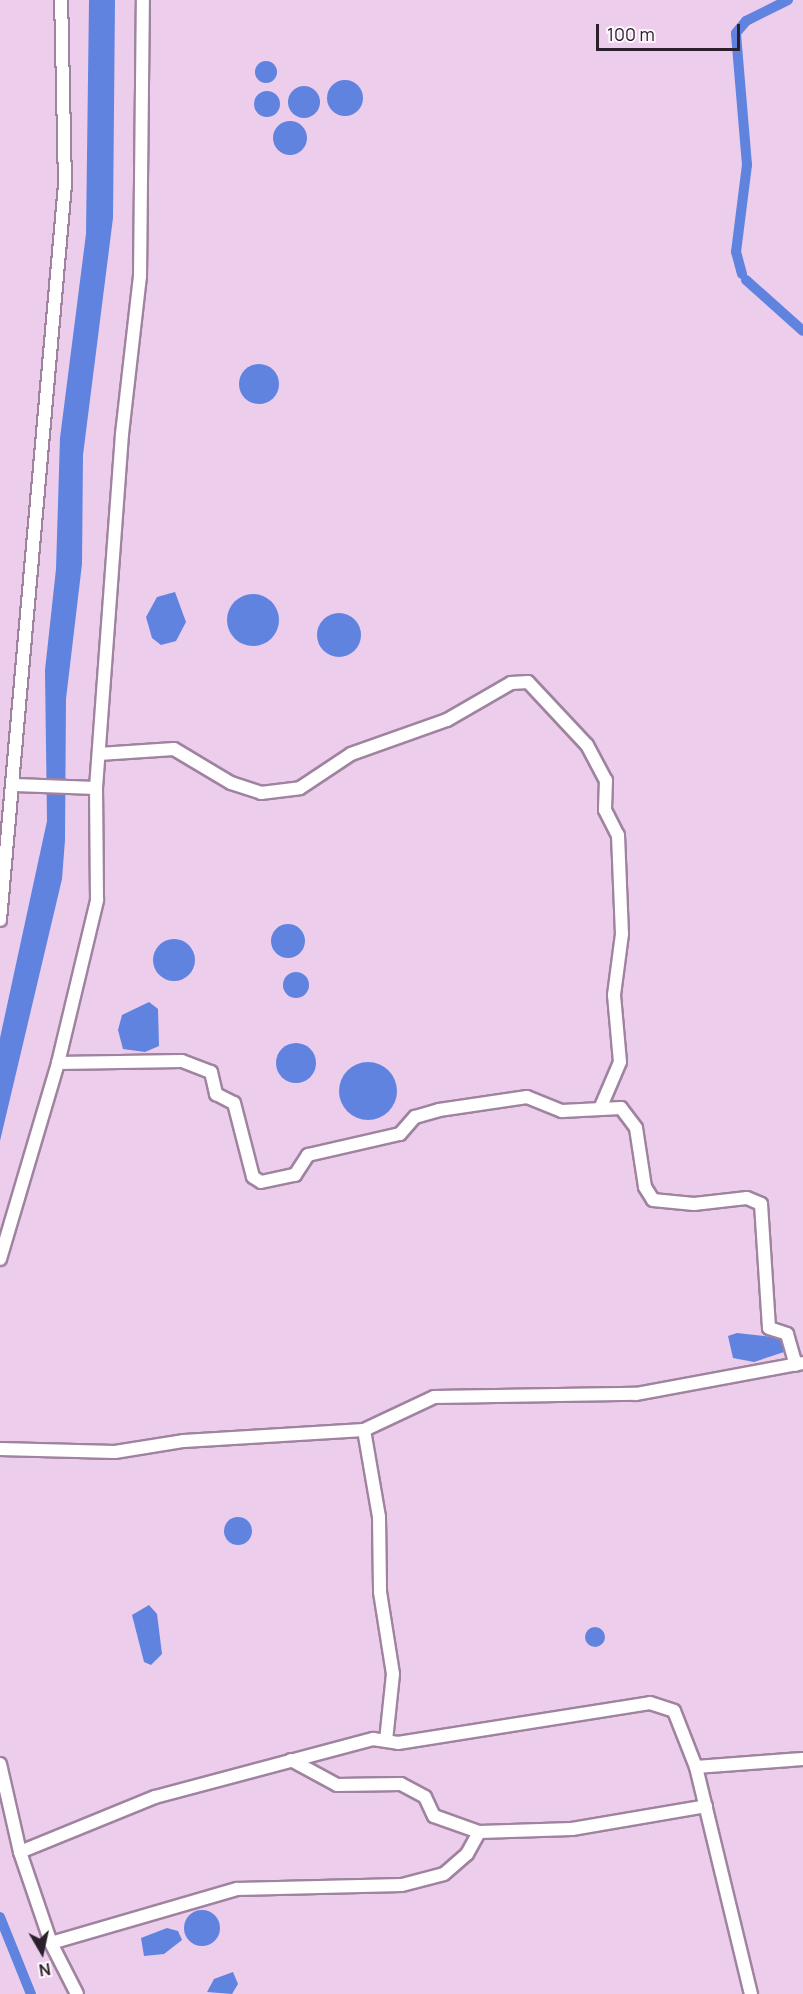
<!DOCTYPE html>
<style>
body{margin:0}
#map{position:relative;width:803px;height:1994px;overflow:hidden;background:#eccdec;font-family:Manrope,sans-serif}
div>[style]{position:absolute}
.water>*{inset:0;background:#5f83df}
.round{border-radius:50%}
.canal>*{height:10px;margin:-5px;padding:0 5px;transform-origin:5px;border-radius:5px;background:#5f83df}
.roads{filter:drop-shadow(2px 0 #9f839f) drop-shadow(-2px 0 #9f839f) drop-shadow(0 2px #9f839f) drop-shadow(0 -2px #9f839f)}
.street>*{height:12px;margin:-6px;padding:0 6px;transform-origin:6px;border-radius:6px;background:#fff}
span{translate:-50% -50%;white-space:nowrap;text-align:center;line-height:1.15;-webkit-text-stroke:5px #fef7fd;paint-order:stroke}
.north{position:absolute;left:12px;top:1922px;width:60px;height:60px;-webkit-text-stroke:4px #fef7fd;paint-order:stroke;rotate:171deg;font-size:16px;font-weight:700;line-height:24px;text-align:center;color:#2b202b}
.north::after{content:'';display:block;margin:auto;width:21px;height:27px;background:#2b202b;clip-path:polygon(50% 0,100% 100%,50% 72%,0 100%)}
.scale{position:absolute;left:596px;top:24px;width:144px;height:27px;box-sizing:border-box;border:3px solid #2b202b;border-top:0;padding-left:8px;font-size:18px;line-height:21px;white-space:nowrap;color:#2b202b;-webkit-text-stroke:4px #fef7fd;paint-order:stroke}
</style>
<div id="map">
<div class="water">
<i style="clip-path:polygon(89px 0,115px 0,113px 218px,83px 455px,82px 564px,66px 699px,65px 840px,62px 879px,0 1141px,0 1038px,47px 821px,45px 670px,56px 569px,60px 438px,86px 234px)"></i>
<i class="round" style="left:255px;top:61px;width:22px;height:22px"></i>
<i class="round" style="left:327px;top:80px;width:36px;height:36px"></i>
<i class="round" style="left:288px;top:86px;width:32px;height:32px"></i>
<i class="round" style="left:254px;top:91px;width:26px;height:26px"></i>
<i class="round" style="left:273px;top:121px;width:34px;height:34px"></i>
<i class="round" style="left:239px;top:364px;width:40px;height:40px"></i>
<i style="clip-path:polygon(175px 592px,186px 622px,176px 641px,161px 645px,152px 638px,146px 617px,157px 597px)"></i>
<i class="round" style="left:227px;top:594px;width:52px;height:52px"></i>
<i class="round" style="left:317px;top:613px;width:44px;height:44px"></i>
<i class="round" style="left:271px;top:924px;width:34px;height:34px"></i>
<i class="round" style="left:153px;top:939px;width:42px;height:42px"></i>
<i class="round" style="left:283px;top:972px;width:26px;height:26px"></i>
<i style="clip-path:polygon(149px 1002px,158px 1009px,159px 1046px,145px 1052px,123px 1049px,118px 1030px,122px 1015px)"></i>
<i class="round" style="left:276px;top:1043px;width:40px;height:40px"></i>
<i class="round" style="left:339px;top:1062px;width:58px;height:58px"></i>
<i style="clip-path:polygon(737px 1333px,782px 1338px,787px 1351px,754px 1362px,733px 1358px,728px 1336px)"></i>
<i class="round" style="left:224px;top:1517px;width:28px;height:28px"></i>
<i style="clip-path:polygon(149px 1605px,157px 1614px,162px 1654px,151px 1665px,144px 1662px,132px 1615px)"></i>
<i class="round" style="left:585px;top:1627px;width:20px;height:20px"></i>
<i class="round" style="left:184px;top:1910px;width:36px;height:36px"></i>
<i style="clip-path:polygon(167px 1928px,178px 1931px,182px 1940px,164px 1954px,144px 1956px,141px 1938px)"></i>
<i style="clip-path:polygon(233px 1972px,238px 1984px,232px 1994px,207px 1992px,214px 1979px)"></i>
</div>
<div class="canal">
<i style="left:742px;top:274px;width:23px;rotate:-105deg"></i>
<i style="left:736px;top:252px;width:88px;rotate:-82.8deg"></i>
<i style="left:747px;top:165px;width:132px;rotate:-94.8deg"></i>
<i style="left:736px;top:33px;width:16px;rotate:-50deg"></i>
<i style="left:746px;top:21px;width:47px;rotate:-26.6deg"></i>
<i style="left:746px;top:280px;width:76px;rotate:41.8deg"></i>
<i style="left:0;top:1917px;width:83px;rotate:68.1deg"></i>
</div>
<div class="roads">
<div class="street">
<i style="left:99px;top:754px;width:75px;rotate:-3.8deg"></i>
<i style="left:174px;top:749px;width:66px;rotate:30.8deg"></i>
<i style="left:231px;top:783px;width:32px;rotate:18deg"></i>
<i style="left:261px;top:793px;width:39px;rotate:-7deg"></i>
<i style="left:300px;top:788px;width:61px;rotate:-33.7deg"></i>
<i style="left:351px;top:754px;width:102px;rotate:-19.5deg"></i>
<i style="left:447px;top:720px;width:74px;rotate:-30deg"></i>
<i style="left:511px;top:683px;width:17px;rotate:-3deg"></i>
<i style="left:528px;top:682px;width:86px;rotate:46.9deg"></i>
<i style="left:587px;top:745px;width:40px;rotate:62deg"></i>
<i style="left:606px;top:780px;width:30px;rotate:92deg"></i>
<i style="left:605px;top:810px;width:28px;rotate:63deg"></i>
<i style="left:618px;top:835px;width:99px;rotate:87.7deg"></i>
<i style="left:622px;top:934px;width:62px;rotate:97.5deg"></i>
<i style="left:614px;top:995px;width:67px;rotate:84.9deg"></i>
<i style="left:620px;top:1062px;width:51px;rotate:113.1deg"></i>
<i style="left:15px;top:785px;width:81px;rotate:2.1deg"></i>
<i style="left:0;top:920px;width:738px;rotate:-84.95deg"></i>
<i style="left:65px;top:185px;width:185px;rotate:-91.2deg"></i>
<i style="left:58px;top:1063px;width:124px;rotate:-0.9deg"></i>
<i style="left:182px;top:1061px;width:31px;rotate:21deg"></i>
<i style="left:211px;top:1072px;width:23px;rotate:77deg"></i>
<i style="left:216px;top:1094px;width:20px;rotate:27deg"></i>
<i style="left:234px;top:1103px;width:76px;rotate:75.6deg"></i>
<i style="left:253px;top:1177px;width:9px;rotate:32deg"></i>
<i style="left:261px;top:1182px;width:35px;rotate:-12deg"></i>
<i style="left:295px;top:1175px;width:24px;rotate:-57deg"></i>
<i style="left:308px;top:1155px;width:94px;rotate:-12.9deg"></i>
<i style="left:400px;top:1134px;width:23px;rotate:-49deg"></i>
<i style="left:415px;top:1117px;width:25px;rotate:-16deg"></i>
<i style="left:439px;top:1110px;width:89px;rotate:-8.4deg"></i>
<i style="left:527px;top:1097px;width:38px;rotate:22deg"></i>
<i style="left:562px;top:1111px;width:59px;rotate:-2.9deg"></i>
<i style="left:621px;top:1108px;width:25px;rotate:53deg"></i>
<i style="left:636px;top:1128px;width:60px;rotate:81.3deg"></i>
<i style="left:645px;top:1187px;width:15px;rotate:58deg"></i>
<i style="left:653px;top:1200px;width:41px;rotate:5.6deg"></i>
<i style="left:694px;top:1204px;width:53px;rotate:-6.5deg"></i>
<i style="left:747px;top:1198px;width:15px;rotate:23deg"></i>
<i style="left:761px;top:1204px;width:124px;rotate:86.3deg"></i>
<i style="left:769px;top:1328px;width:19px;rotate:18deg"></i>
<i style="left:787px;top:1334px;width:32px;rotate:74deg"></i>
<i style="left:0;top:1259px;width:204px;rotate:-73.5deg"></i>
<i style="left:58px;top:1063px;width:168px;rotate:-76.5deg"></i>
<i style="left:97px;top:900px;width:112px;rotate:-90.5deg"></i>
<i style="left:96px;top:788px;width:355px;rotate:-85.8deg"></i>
<i style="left:122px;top:434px;width:159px;rotate:-83.5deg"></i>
<i style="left:140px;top:276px;width:276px;rotate:-89.4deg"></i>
<i style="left:364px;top:1430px;width:88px;rotate:80.2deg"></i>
<i style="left:379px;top:1517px;width:75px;rotate:89.2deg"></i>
<i style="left:380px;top:1592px;width:83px;rotate:81deg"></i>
<i style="left:393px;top:1674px;width:67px;rotate:96deg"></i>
<i style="left:0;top:1449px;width:115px;rotate:1.5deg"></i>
<i style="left:115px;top:1452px;width:70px;rotate:-9.1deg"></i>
<i style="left:184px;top:1441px;width:180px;rotate:-3.5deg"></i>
<i style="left:364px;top:1430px;width:77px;rotate:-25.2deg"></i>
<i style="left:434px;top:1397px;width:202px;rotate:-0.9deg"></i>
<i style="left:636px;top:1394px;width:170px;rotate:-10.5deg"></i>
<i style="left:291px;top:1760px;width:52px;rotate:28.5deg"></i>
<i style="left:337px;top:1785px;width:64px;rotate:-0.9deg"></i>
<i style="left:401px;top:1784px;width:27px;rotate:28deg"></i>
<i style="left:425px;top:1797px;width:21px;rotate:65deg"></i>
<i style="left:434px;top:1816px;width:48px;rotate:19.6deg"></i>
<i style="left:479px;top:1832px;width:93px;rotate:-1.8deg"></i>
<i style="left:572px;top:1829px;width:136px;rotate:-9.7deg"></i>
<i style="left:0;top:1764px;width:90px;rotate:77.2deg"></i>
<i style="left:20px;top:1852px;width:96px;rotate:71.2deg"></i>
<i style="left:51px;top:1943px;width:57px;rotate:63deg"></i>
<i style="left:696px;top:1767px;width:107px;rotate:-4.3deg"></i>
<i style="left:20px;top:1852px;width:146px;rotate:-22.2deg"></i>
<i style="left:155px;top:1797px;width:226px;rotate:-14.9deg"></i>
<i style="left:373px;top:1739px;width:25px;rotate:9deg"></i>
<i style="left:398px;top:1743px;width:255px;rotate:-9deg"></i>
<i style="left:650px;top:1703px;width:25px;rotate:18deg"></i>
<i style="left:674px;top:1711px;width:60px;rotate:68.6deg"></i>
<i style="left:696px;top:1767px;width:234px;rotate:76.4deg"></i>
<i style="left:51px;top:1943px;width:194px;rotate:-16.2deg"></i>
<i style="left:237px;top:1889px;width:165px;rotate:-1.4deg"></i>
<i style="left:402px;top:1885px;width:43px;rotate:-14.7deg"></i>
<i style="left:444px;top:1874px;width:30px;rotate:-41deg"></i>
<i style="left:467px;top:1854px;width:25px;rotate:-61deg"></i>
</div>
</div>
<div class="north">N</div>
<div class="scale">100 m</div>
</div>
